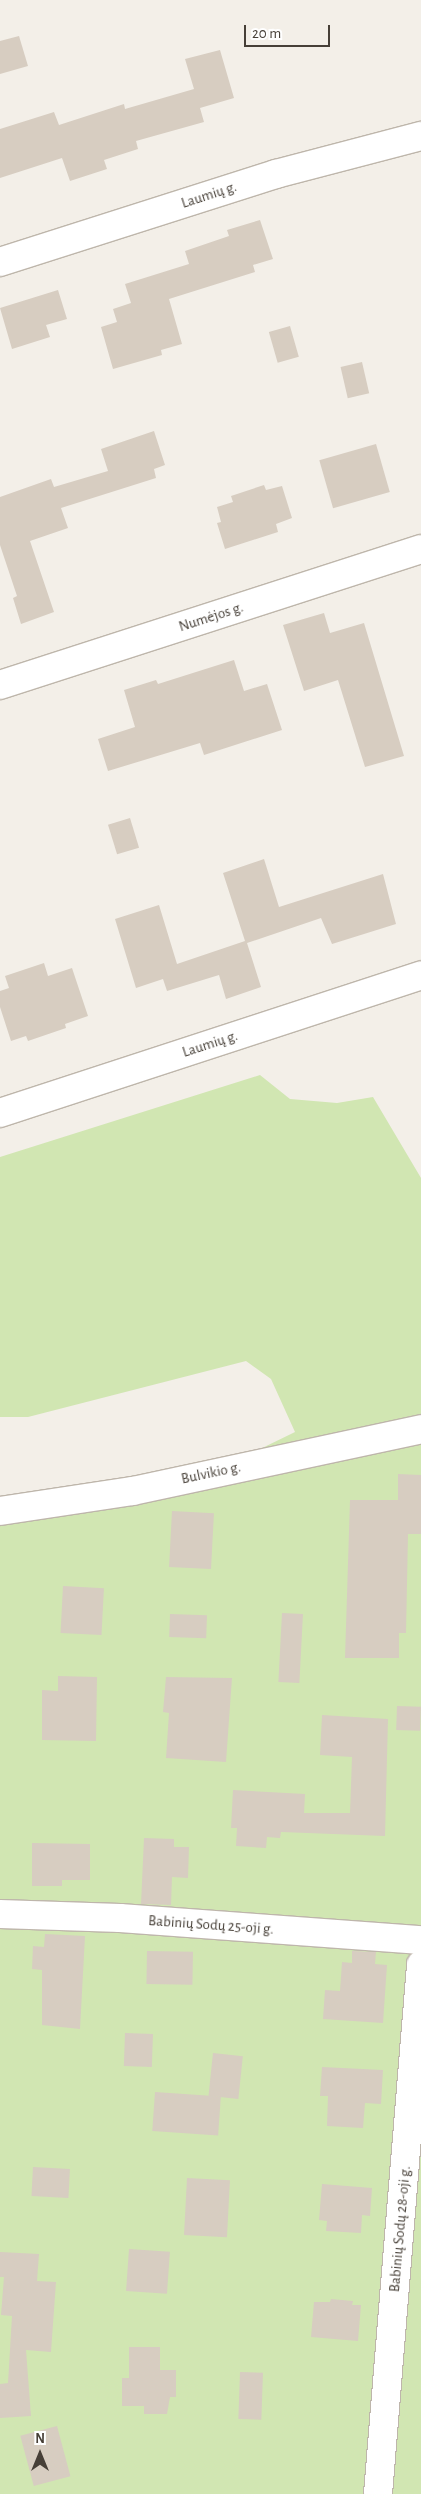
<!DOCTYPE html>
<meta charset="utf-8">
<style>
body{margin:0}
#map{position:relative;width:421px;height:2494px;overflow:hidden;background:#f3efe8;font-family:"Alegreya Sans",sans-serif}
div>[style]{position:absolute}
.green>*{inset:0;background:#d1e6b2}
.building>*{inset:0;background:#d7cdc1;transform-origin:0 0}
.roads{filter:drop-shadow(1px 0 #beb6ab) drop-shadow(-1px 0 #beb6ab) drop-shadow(0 1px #beb6ab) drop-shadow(0 -1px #beb6ab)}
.minor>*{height:28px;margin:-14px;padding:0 14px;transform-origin:14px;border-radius:14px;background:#fff}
span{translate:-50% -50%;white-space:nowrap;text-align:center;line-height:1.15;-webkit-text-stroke:4.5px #fff;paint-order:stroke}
.street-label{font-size:15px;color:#463f37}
.north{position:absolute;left:15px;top:2429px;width:50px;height:50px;-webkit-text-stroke:4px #fff;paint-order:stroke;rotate:0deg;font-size:14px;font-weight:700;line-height:20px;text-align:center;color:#463f37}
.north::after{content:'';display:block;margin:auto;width:18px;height:22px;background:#463f37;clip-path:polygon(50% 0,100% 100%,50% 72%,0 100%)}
.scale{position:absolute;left:244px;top:25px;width:86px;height:22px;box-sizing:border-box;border:2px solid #463f37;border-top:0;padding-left:6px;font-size:15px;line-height:18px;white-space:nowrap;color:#463f37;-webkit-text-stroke:4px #fff;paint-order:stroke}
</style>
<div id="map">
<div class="green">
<i style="clip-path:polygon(260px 1075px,290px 1099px,337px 1103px,373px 1097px,421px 1178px,421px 2494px,0 2494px,0 1523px,211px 1473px,295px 1432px,271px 1379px,246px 1361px,28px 1417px,0 1417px,0 1157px)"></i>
</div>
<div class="building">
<i style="clip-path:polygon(19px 36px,28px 66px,0 74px,0 41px)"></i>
<i style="clip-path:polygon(220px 50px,234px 98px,200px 108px,204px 122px,136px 141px,138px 149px,104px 160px,107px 169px,70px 181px,62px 158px,0 178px,0 129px,54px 112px,59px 125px,124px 104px,125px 109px,194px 89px,185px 59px)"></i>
<i style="clip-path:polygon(260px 220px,273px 259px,253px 265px,255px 272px,169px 299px,182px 344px,161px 350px,162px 355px,113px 369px,101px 327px,117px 322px,113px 309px,131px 303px,125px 284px,189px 264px,185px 251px,229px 236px,227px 230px)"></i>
<i style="clip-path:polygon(58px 290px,67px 319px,46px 325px,50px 337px,12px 349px,0 308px)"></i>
<i style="left:290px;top:326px;width:32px;height:22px;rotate:74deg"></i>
<i style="left:362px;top:362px;width:32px;height:22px;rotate:77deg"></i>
<i style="clip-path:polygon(154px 431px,165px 465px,154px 469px,156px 478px,61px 508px,68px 528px,30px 541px,54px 612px,21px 624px,13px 598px,17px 596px,0 545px,0 497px,51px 479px,54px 487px,108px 471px,101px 449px)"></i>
<i style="left:376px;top:444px;width:50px;height:59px;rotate:74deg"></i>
<i style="clip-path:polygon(264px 485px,266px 490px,282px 486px,292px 518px,276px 524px,278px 532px,225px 549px,217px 523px,221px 522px,217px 507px,233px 502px,231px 496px)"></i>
<i style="clip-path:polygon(324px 613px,330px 633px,364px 623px,404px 756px,365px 767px,338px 680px,304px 691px,283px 625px)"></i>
<i style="clip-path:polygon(234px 660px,244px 691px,267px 684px,282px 730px,204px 755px,200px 743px,108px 771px,98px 739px,135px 727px,124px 690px,156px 680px,158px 684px)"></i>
<i style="left:130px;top:818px;width:31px;height:23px;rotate:73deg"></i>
<i style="clip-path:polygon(264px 859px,279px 907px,383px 874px,396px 924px,332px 944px,321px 918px,247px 943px,261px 987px,226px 999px,219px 975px,167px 991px,163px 979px,136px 988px,115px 919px,159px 905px,177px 964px,245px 941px,223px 873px)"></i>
<i style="clip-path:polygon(44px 963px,48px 976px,72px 968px,88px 1016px,65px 1024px,66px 1028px,28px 1041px,26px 1036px,11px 1041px,0 1007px,0 991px,9px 988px,5px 976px)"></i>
<i style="clip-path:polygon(398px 1474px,421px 1475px,421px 1534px,408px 1534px,406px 1633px,399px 1633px,399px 1658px,345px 1658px,350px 1500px,398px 1500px)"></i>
<i style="left:172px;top:1511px;width:42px;height:56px;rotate:3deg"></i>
<i style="left:63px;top:1586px;width:41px;height:47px;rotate:3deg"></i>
<i style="left:282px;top:1613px;width:21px;height:69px;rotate:3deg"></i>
<i style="left:170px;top:1614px;width:37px;height:23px;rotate:2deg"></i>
<i style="clip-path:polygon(58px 1676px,97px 1677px,96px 1741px,42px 1740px,42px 1690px,58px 1691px)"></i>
<i style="clip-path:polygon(166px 1677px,232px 1678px,226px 1762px,166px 1758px,169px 1713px,163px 1712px)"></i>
<i style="left:397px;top:1706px;width:24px;height:24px;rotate:2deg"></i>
<i style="clip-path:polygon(322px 1715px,388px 1719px,385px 1836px,281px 1832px,280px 1838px,267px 1837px,266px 1848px,236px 1846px,237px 1828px,231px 1828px,233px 1790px,305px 1794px,304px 1813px,350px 1813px,352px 1757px,320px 1755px)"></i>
<i style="clip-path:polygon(144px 1838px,174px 1839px,174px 1847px,189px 1847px,188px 1878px,172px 1877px,171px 1905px,141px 1904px)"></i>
<i style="clip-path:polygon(32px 1843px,90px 1844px,90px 1880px,62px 1880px,62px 1886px,32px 1886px)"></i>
<i style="clip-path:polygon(45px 1934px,85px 1936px,80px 2029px,42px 2025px,42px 1970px,32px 1969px,33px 1946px,44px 1947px)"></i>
<i style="left:147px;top:1951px;width:46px;height:33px;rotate:1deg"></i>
<i style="clip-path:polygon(352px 1951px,376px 1952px,375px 1964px,387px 1965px,383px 2023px,323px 2019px,325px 1990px,340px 1991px,342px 1962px,352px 1963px)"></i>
<i style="left:125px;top:2033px;width:28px;height:33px;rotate:2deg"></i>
<i style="left:213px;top:2053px;width:30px;height:43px;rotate:6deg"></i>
<i style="clip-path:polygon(322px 2067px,383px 2070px,381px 2104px,365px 2103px,363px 2128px,327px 2126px,328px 2096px,320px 2096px)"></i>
<i style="left:155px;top:2092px;width:66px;height:39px;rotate:4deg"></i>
<i style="left:33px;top:2167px;width:37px;height:29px;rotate:3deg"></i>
<i style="left:187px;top:2178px;width:43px;height:57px;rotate:3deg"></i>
<i style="clip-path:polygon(322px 2184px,372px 2188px,370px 2216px,362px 2215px,361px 2233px,326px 2231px,327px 2221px,319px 2220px)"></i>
<i style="left:129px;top:2249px;width:41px;height:42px;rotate:4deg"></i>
<i style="clip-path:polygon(0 2252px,39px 2254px,37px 2281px,56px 2282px,51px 2352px,26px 2350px,31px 2416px,0 2418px,0 2384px,8px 2383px,12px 2316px,1px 2315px,4px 2277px,0 2277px)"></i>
<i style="clip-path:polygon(331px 2299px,353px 2301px,352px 2305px,361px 2305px,358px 2341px,311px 2337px,314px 2302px,330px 2302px)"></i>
<i style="clip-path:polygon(129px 2347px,160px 2347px,160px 2370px,176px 2370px,176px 2397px,170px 2397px,167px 2414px,144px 2414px,144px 2406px,122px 2406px,122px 2378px,129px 2378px)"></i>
<i style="left:240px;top:2372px;width:23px;height:47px;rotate:2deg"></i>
<i style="left:57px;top:2426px;width:52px;height:38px;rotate:75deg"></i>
</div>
<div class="roads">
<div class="minor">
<i style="left:0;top:262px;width:290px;rotate:-17.7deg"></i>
<i style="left:276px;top:174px;width:150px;rotate:-14.7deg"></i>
<i style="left:0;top:685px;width:442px;rotate:-17.9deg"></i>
<i style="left:0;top:1113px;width:443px;rotate:-18.1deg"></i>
<i style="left:0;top:1511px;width:134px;rotate:-8.6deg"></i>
<i style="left:133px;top:1491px;width:295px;rotate:-12.1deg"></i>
<i style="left:0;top:1914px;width:120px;rotate:1.9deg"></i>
<i style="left:120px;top:1918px;width:302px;rotate:4.2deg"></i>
<i style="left:378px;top:2494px;width:531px;rotate:-85.35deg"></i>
</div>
</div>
<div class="street-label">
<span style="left:209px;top:195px;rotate:-18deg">Laumių g.</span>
<span style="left:211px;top:617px;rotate:-18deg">Numėjos g.</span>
<span style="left:210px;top:1044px;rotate:-18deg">Laumių g.</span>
<span style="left:211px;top:1473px;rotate:-12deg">Bulvikio g.</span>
<span style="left:211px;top:1925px;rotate:4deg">Babinių Sodų 25-oji g.</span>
<span style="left:400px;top:2229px;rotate:-85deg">Babinių Sodų 28-oji g.</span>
</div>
<div class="north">N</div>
<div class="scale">20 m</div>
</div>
